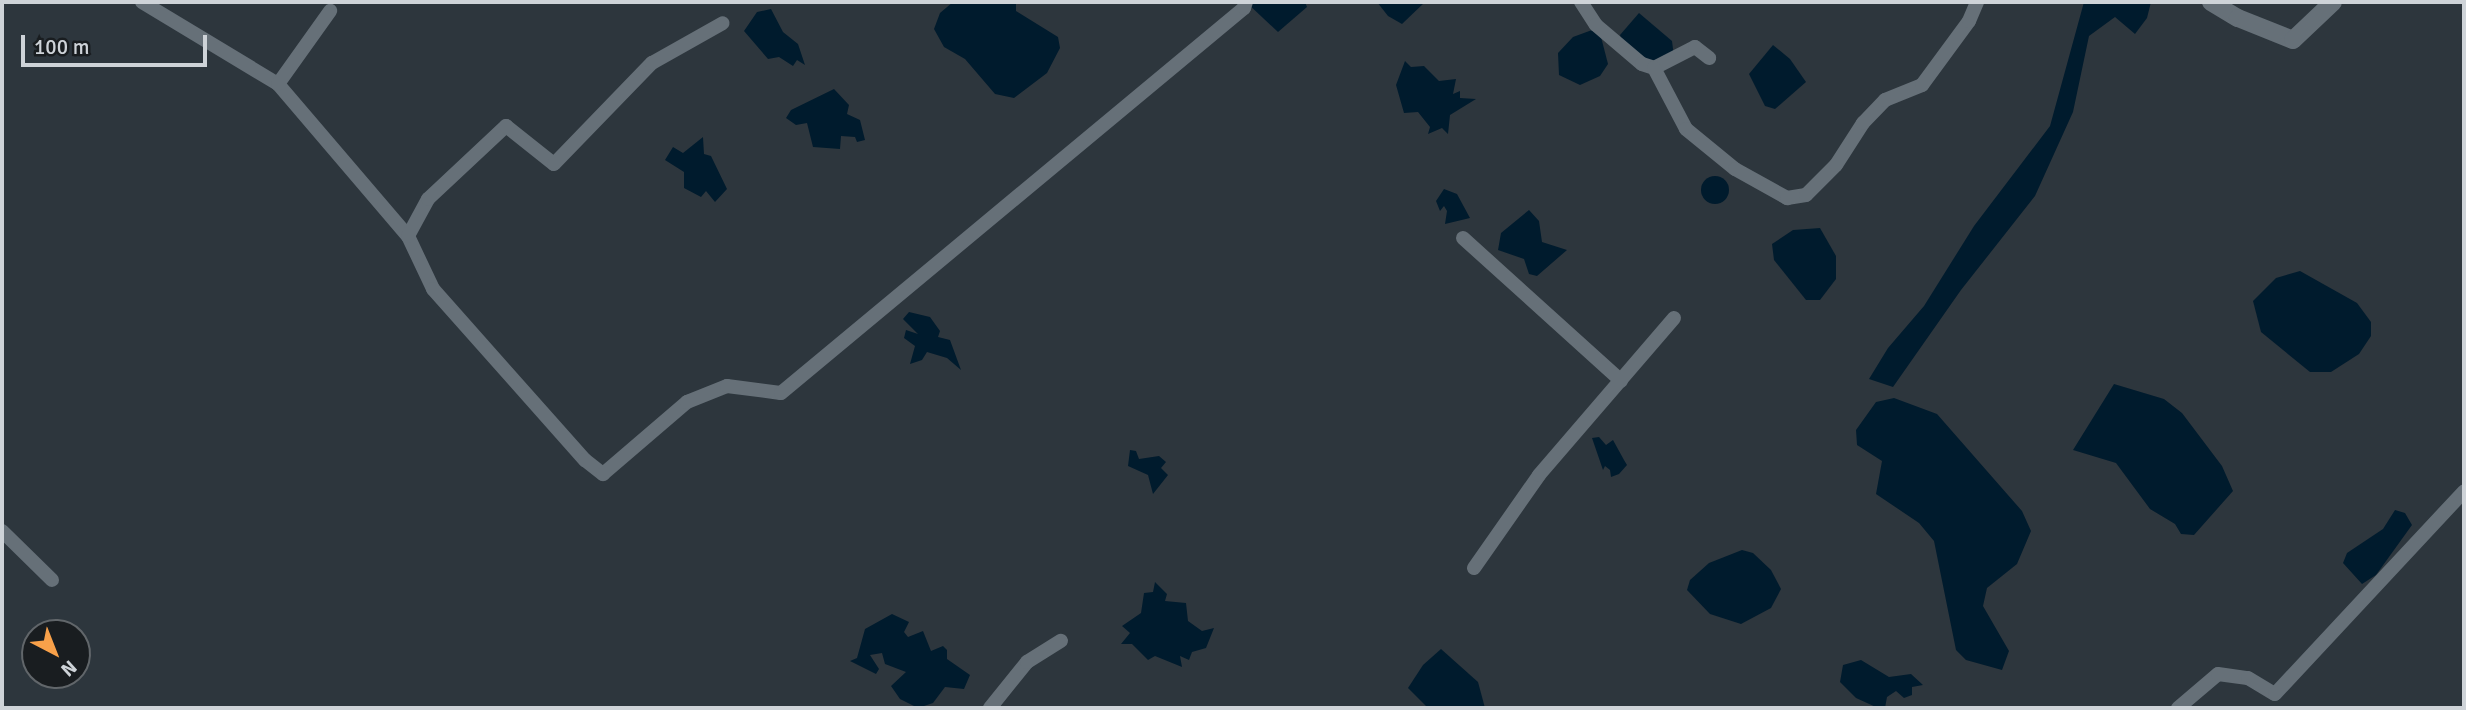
<!DOCTYPE html>
<style>
body{margin:0}
#map{position:relative;width:2466px;height:710px;overflow:hidden;background:#2d363d;font-family:Signika,sans-serif}
div>[style]{position:absolute}
.water>*{inset:0;background:#001b2d}
.round{border-radius:50%}
.minor>*{height:14px;margin:-7px;padding:0 7px;transform-origin:7px;border-radius:7px;background:#667078}
.tertiary>*{height:18px;margin:-9px;padding:0 9px;transform-origin:9px;border-radius:9px;background:#667078}
span{translate:-50% -50%;white-space:nowrap;text-align:center;line-height:1.15;-webkit-text-stroke:5px #191d20;paint-order:stroke}
.frame{position:absolute;inset:0;border:4px solid #ced3d8;pointer-events:none}
.north{position:absolute;left:21px;top:619px;width:70px;height:70px;box-sizing:border-box;background:#191d20;border:2px solid #61666a;border-radius:50%;rotate:138deg;font-size:19px;font-weight:700;line-height:28px;text-align:center;color:#ced3d8}
.north::after{content:'';display:block;margin:auto;width:24px;height:32px;background:#f8a14a;clip-path:polygon(50% 0,100% 100%,50% 72%,0 100%)}
.scale{position:absolute;left:21px;top:35px;width:186px;height:32px;box-sizing:border-box;border:4px solid #ced3d8;border-top:0;padding-left:9px;font-size:21px;line-height:24px;white-space:nowrap;color:#ced3d8;-webkit-text-stroke:5px #191d20;paint-order:stroke}
</style>
<div id="map">
<div class="water">
<i style="clip-path:polygon(953px 2px,1016px 2px,1016px 11px,1058px 37px,1060px 48px,1047px 73px,1014px 98px,995px 94px,965px 59px,944px 47px,934px 29px,940px 13px)"></i>
<i style="clip-path:polygon(1246px 2px,1305px 2px,1307px 7px,1278px 32px)"></i>
<i style="clip-path:polygon(1377px 2px,1425px 2px,1402px 24px,1388px 16px)"></i>
<i style="clip-path:polygon(2084px 2px,2151px 2px,2147px 18px,2135px 34px,2115px 17px,2089px 36px,2073px 112px,2035px 196px,1961px 290px,1893px 387px,1869px 379px,1888px 348px,1924px 306px,1974px 226px,2050px 126px)"></i>
<i style="clip-path:polygon(771px 9px,783px 32px,798px 44px,805px 65px,797px 60px,793px 66px,779px 57px,768px 59px,744px 31px,757px 12px)"></i>
<i style="clip-path:polygon(1639px 13px,1672px 41px,1674px 57px,1654px 68px,1625px 52px,1620px 35px)"></i>
<i style="clip-path:polygon(1592px 30px,1601px 37px,1608px 64px,1600px 76px,1580px 85px,1559px 75px,1558px 53px,1573px 37px)"></i>
<i style="clip-path:polygon(1773px 45px,1790px 59px,1806px 82px,1775px 109px,1765px 106px,1749px 74px)"></i>
<i style="clip-path:polygon(1405px 61px,1411px 67px,1424px 66px,1439px 81px,1456px 79px,1453px 94px,1460px 91px,1460px 98px,1476px 99px,1450px 115px,1448px 134px,1442px 128px,1428px 134px,1430px 127px,1418px 112px,1404px 113px,1396px 85px)"></i>
<i style="clip-path:polygon(834px 89px,849px 105px,847px 114px,860px 120px,865px 140px,857px 142px,855px 137px,841px 136px,840px 149px,813px 147px,807px 123px,796px 125px,786px 118px,791px 110px)"></i>
<i style="clip-path:polygon(703px 137px,704px 154px,711px 156px,727px 189px,715px 202px,706px 191px,701px 197px,684px 188px,684px 172px,665px 160px,673px 147px,683px 153px)"></i>
<i class="round" style="left:1701px;top:176px;width:28px;height:28px"></i>
<i style="clip-path:polygon(1444px 189px,1457px 194px,1470px 218px,1445px 224px,1447px 211px,1444px 206px,1440px 211px,1436px 201px)"></i>
<i style="clip-path:polygon(1529px 210px,1539px 221px,1542px 242px,1567px 250px,1537px 276px,1529px 274px,1524px 259px,1498px 250px,1501px 233px)"></i>
<i style="clip-path:polygon(1820px 228px,1836px 256px,1836px 279px,1820px 300px,1806px 300px,1774px 260px,1772px 244px,1793px 230px)"></i>
<i style="clip-path:polygon(2300px 271px,2357px 303px,2371px 322px,2371px 336px,2359px 354px,2331px 372px,2310px 372px,2261px 332px,2253px 301px,2276px 278px)"></i>
<i style="clip-path:polygon(909px 312px,930px 317px,940px 331px,938px 337px,950px 340px,961px 370px,947px 358px,927px 352px,922px 360px,910px 364px,915px 346px,904px 338px,906px 330px,918px 334px,903px 319px)"></i>
<i style="clip-path:polygon(2114px 384px,2164px 399px,2182px 413px,2222px 466px,2233px 491px,2194px 535px,2181px 534px,2175px 524px,2150px 509px,2116px 463px,2073px 450px)"></i>
<i style="clip-path:polygon(1894px 398px,1937px 414px,2022px 511px,2031px 531px,2017px 564px,1987px 588px,1983px 606px,2009px 651px,2002px 670px,1966px 660px,1956px 650px,1934px 541px,1919px 523px,1876px 494px,1882px 461px,1857px 445px,1856px 430px,1876px 402px)"></i>
<i style="clip-path:polygon(1599px 437px,1606px 445px,1613px 440px,1624px 460px,1627px 465px,1619px 474px,1611px 477px,1610px 470px,1605px 466px,1603px 470px,1592px 438px)"></i>
<i style="clip-path:polygon(1130px 450px,1136px 451px,1139px 459px,1159px 456px,1166px 462px,1161px 468px,1168px 475px,1153px 494px,1148px 475px,1128px 466px)"></i>
<i style="clip-path:polygon(2395px 510px,2405px 513px,2412px 525px,2376px 575px,2362px 584px,2343px 563px,2347px 553px,2383px 529px)"></i>
<i style="clip-path:polygon(1742px 550px,1753px 553px,1771px 570px,1781px 589px,1771px 608px,1741px 624px,1710px 614px,1687px 590px,1690px 580px,1709px 563px)"></i>
<i style="clip-path:polygon(1155px 582px,1167px 594px,1165px 601px,1186px 603px,1188px 621px,1202px 631px,1214px 628px,1206px 648px,1192px 652px,1189px 660px,1180px 656px,1182px 667px,1155px 656px,1148px 660px,1132px 644px,1121px 644px,1130px 633px,1122px 626px,1141px 613px,1144px 593px,1153px 592px)"></i>
<i style="clip-path:polygon(892px 614px,909px 622px,904px 632px,908px 637px,923px 631px,931px 651px,943px 646px,947px 650px,947px 659px,970px 675px,964px 689px,945px 687px,933px 703px,918px 708px,900px 699px,891px 686px,906px 672px,885px 664px,882px 653px,870px 655px,879px 669px,876px 674px,850px 661px,857px 658px,865px 629px)"></i>
<i style="clip-path:polygon(1441px 649px,1478px 682px,1485px 708px,1428px 708px,1408px 688px,1423px 665px)"></i>
<i style="clip-path:polygon(1861px 660px,1889px 677px,1911px 674px,1923px 685px,1912px 687px,1912px 695px,1904px 698px,1896px 691px,1887px 697px,1885px 708px,1878px 708px,1856px 698px,1840px 682px,1843px 665px)"></i>
</div>
<div class="minor">
<i style="left:142px;top:2px;width:159px;rotate:31.1deg"></i>
<i style="left:278px;top:84px;width:200px;rotate:49.5deg"></i>
<i style="left:408px;top:236px;width:59px;rotate:64.7deg"></i>
<i style="left:433px;top:289px;width:229px;rotate:48.4deg"></i>
<i style="left:585px;top:460px;width:23px;rotate:38deg"></i>
<i style="left:603px;top:474px;width:111px;rotate:-40.6deg"></i>
<i style="left:687px;top:402px;width:43px;rotate:-21.8deg"></i>
<i style="left:727px;top:386px;width:54px;rotate:7.4deg"></i>
<i style="left:781px;top:393px;width:602px;rotate:-39.74deg"></i>
<i style="left:1244px;top:8px;width:6px;rotate:-72deg"></i>
<i style="left:1581px;top:2px;width:27px;rotate:57deg"></i>
<i style="left:1596px;top:25px;width:60px;rotate:40.3deg"></i>
<i style="left:1642px;top:64px;width:13px;rotate:18deg"></i>
<i style="left:1654px;top:68px;width:46px;rotate:-27.1deg"></i>
<i style="left:1695px;top:47px;width:18px;rotate:38deg"></i>
<i style="left:1654px;top:68px;width:69px;rotate:62.3deg"></i>
<i style="left:1686px;top:129px;width:63px;rotate:39.2deg"></i>
<i style="left:1735px;top:169px;width:60px;rotate:29.1deg"></i>
<i style="left:1787px;top:198px;width:19px;rotate:-9deg"></i>
<i style="left:1806px;top:195px;width:42px;rotate:-45deg"></i>
<i style="left:1836px;top:165px;width:50px;rotate:-57.3deg"></i>
<i style="left:1863px;top:123px;width:32px;rotate:-46deg"></i>
<i style="left:1885px;top:100px;width:40px;rotate:-22deg"></i>
<i style="left:1922px;top:85px;width:79px;rotate:-53.7deg"></i>
<i style="left:1969px;top:21px;width:21px;rotate:-67deg"></i>
<i style="left:278px;top:84px;width:90px;rotate:-54.5deg"></i>
<i style="left:408px;top:236px;width:42px;rotate:-61.6deg"></i>
<i style="left:428px;top:199px;width:107px;rotate:-43.1deg"></i>
<i style="left:506px;top:126px;width:61px;rotate:38.4deg"></i>
<i style="left:554px;top:164px;width:141px;rotate:-45.9deg"></i>
<i style="left:652px;top:63px;width:81px;rotate:-29.4deg"></i>
<i style="left:1463px;top:238px;width:213px;rotate:42.1deg"></i>
<i style="left:2px;top:531px;width:70px;rotate:44.4deg"></i>
<i style="left:1474px;top:568px;width:113px;rotate:-55deg"></i>
<i style="left:1539px;top:475px;width:207px;rotate:-49.3deg"></i>
<i style="left:990px;top:708px;width:59px;rotate:-51.2deg"></i>
<i style="left:1027px;top:662px;width:40px;rotate:-32deg"></i>
<i style="left:2178px;top:708px;width:52px;rotate:-40.4deg"></i>
<i style="left:2218px;top:674px;width:30px;rotate:8deg"></i>
<i style="left:2248px;top:678px;width:31px;rotate:31deg"></i>
<i style="left:2275px;top:694px;width:277px;rotate:-47deg"></i>
</div>
<div class="tertiary">
<i style="left:2211px;top:2px;width:31px;rotate:31deg"></i>
<i style="left:2238px;top:18px;width:59px;rotate:21.8deg"></i>
<i style="left:2293px;top:40px;width:55px;rotate:-43.5deg"></i>
</div>
<div class="frame"></div>
<div class="north">N</div>
<div class="scale">100 m</div>
</div>
